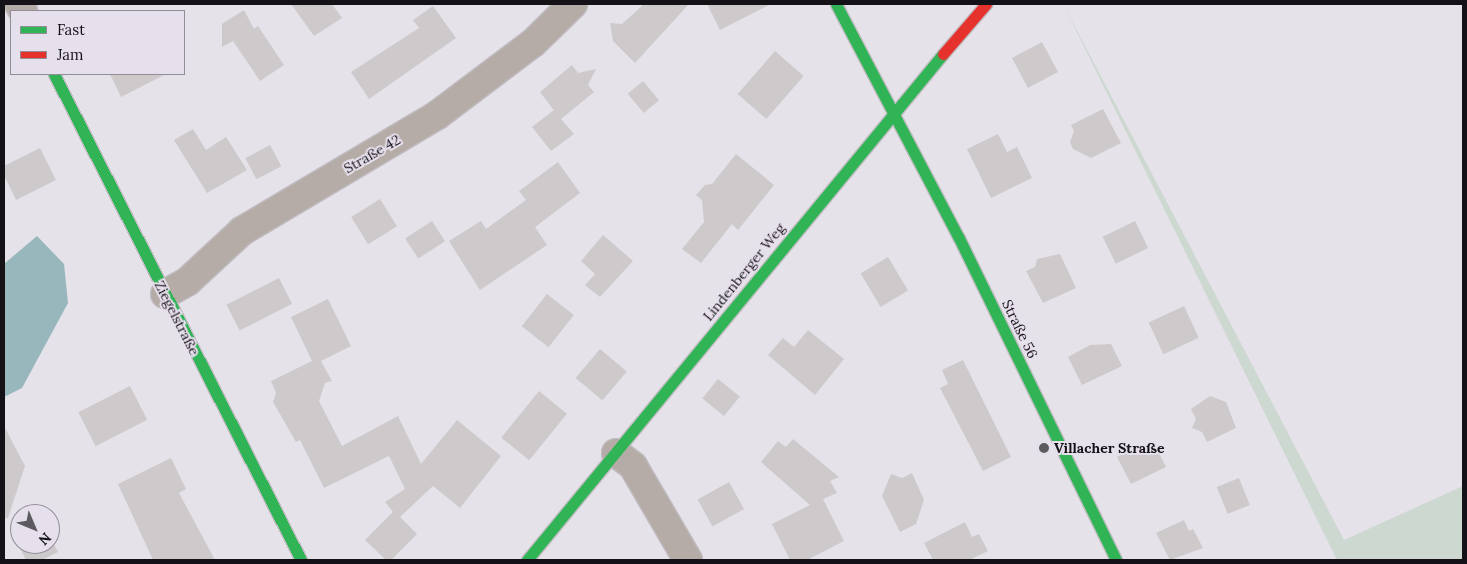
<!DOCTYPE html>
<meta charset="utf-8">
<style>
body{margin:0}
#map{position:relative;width:1467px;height:564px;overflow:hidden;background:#e6e2e9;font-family:Lora,serif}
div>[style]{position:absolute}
.green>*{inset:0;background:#cdd8d1}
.water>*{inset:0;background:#97b7bc}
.building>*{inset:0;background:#cec9cb;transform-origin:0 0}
.roads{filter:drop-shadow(1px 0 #c0bdc2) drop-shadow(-1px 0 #c0bdc2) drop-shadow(0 1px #c0bdc2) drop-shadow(0 -1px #c0bdc2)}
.street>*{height:28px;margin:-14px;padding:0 14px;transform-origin:14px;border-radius:14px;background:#b6aca7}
.fast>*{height:11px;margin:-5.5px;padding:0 5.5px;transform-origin:5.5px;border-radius:5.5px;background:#30b455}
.jam>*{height:11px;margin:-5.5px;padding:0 5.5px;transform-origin:5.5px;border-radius:5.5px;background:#e5322d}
.dots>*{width:14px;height:14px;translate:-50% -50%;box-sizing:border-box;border:2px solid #e6dfec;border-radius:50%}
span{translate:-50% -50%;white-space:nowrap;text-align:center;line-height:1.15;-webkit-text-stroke:4px #e6dfec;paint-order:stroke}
.street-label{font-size:14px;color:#151217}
.poi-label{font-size:14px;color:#151217;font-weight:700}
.left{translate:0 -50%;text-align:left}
.frame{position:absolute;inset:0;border:5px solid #151217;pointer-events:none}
.legend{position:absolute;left:10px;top:10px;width:175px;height:65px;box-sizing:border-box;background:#e6dfec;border:1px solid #928d97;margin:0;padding:6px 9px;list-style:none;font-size:15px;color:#151217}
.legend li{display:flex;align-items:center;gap:10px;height:25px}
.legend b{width:25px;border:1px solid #928d97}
.north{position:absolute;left:10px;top:504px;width:50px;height:50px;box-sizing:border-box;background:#e6dfec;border:1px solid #928d97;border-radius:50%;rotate:135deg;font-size:14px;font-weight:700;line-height:20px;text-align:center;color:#151217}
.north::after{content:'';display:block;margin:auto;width:18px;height:22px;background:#5e5b60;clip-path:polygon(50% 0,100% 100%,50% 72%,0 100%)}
</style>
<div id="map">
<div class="green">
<i style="clip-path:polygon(1063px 4px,1344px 540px,1463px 486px,1463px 560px,1337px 560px)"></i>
</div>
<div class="water">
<i style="clip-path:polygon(37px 236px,64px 264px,68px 303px,22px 388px,4px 397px,4px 264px)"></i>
</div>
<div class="building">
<i style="clip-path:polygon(291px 4px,332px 4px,342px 18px,314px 36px)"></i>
<i style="clip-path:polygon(644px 4px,689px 4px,635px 63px,613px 41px,610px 23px,622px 24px)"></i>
<i style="clip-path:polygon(707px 4px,771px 4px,720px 30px)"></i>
<i style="clip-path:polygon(433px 6px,456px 38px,369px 99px,351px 72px,419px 28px,413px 20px)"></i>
<i style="clip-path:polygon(244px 10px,254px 29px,258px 26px,284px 65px,260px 81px,233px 41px,222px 47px,222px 24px)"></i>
<i style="left:1042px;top:42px;width:34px;height:34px;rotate:62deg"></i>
<i style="left:775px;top:51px;width:38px;height:57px;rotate:41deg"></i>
<i style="clip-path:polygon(572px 65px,578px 73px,596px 69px,588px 85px,594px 92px,561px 119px,574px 134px,551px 151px,532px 127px,554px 110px,556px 113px,540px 92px)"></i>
<i style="clip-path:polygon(110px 74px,166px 74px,121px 97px)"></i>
<i style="left:643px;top:81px;width:25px;height:20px;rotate:50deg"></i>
<i style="clip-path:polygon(1103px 109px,1121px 143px,1091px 158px,1073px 149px,1070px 142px,1074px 131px,1071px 125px)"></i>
<i style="clip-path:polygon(193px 129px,206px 150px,226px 137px,247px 170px,207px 193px,174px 140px)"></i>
<i style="clip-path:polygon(998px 134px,1007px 152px,1017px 147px,1032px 178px,991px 198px,967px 149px)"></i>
<i style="left:270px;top:145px;width:24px;height:28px;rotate:62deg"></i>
<i style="clip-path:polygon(40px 148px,56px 180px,16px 200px,4px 175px,4px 166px)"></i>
<i style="clip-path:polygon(736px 154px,774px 185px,738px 230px,732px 224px,701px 263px,682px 249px,704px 222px,702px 200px,696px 195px,705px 185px,712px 184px)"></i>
<i style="clip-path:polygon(558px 162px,580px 193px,535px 227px,547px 245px,480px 290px,449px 241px,481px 221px,486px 229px,526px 200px,519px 191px)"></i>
<i style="left:380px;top:199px;width:32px;height:34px;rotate:58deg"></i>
<i style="left:432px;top:221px;width:24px;height:32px;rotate:57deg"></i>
<i style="left:1135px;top:221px;width:30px;height:36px;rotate:64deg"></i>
<i style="clip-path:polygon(603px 235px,633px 261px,600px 297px,585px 285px,595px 274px,581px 261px)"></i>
<i style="clip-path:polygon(1060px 254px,1076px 288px,1043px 303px,1026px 271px,1035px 267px,1037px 259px)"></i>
<i style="left:888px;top:257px;width:39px;height:32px;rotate:59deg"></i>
<i style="left:279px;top:278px;width:29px;height:59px;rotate:63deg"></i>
<i style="left:547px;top:294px;width:34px;height:41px;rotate:38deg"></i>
<i style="clip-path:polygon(328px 299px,351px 346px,321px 361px,332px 381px,325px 383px,319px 401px,342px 446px,398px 416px,421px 464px,457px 420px,501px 456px,460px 508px,433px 486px,400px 517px,417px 534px,391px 560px,386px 560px,365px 540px,393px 512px,385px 502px,405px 489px,389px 456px,324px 488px,300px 440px,296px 442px,273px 402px,276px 393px,271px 381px,312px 361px,291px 317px)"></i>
<i style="left:1184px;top:306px;width:35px;height:39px;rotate:65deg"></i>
<i style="clip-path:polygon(808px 330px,844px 359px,815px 395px,768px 355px,783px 338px,794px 347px)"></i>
<i style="clip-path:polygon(1111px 344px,1122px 366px,1082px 385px,1068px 357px,1090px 345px)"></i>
<i style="left:600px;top:349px;width:35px;height:38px;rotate:40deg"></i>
<i style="clip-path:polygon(963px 360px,1011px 457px,983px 471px,940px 388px,948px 384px,942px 370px)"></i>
<i style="left:718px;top:379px;width:28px;height:25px;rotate:39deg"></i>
<i style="left:130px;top:386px;width:38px;height:58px;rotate:63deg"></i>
<i style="left:539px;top:391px;width:36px;height:60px;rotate:39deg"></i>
<i style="clip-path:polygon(1210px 396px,1226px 402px,1236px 428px,1207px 442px,1202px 432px,1192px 428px,1196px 419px,1191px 409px)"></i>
<i style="clip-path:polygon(4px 426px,25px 466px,8px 518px,4px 518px)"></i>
<i style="clip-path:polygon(793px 439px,839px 477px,830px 481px,837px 493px,823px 499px,844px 541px,807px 560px,790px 560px,772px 524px,810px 505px,761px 462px,778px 441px,786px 447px)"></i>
<i style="clip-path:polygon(1131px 445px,1156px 447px,1166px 467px,1131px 484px,1117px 457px,1128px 451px)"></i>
<i style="clip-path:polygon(171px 458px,186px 489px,179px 493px,215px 560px,153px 560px,118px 484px)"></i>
<i style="clip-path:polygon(912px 473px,924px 500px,916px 524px,900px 532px,882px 496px,891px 474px,902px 478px)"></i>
<i style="left:1239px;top:478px;width:29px;height:24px;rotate:68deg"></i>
<i style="left:729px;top:482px;width:31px;height:36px;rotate:61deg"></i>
<i style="clip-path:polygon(1184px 520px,1189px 531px,1193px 529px,1203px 548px,1170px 560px,1156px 533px)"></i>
<i style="clip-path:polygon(965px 522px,972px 537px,979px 534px,988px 551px,969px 560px,933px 560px,924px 543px)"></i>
<i style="clip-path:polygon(50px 536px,58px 552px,42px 560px,26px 560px,16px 540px,20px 538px,20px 544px,50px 544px)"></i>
</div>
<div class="roads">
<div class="street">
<i style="left:19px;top:4px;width:8px;rotate:60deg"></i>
<i style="left:165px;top:294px;width:26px;rotate:-29deg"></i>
<i style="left:188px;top:281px;width:74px;rotate:-42.8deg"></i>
<i style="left:242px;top:231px;width:226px;rotate:-30.7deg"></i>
<i style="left:436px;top:116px;width:121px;rotate:-37deg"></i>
<i style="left:533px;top:43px;width:56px;rotate:-44.3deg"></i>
<i style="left:616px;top:453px;width:21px;rotate:37deg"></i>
<i style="left:633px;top:466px;width:109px;rotate:59.7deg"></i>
</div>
<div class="fast">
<i style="left:836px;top:4px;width:264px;rotate:62.3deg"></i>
<i style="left:959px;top:238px;width:358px;rotate:64deg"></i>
<i style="left:54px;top:74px;width:545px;rotate:63.06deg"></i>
<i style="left:527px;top:560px;width:655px;rotate:-50.58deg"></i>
</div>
<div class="jam">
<i style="left:943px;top:54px;width:66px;rotate:-49.3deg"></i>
</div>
</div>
<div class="dots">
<i style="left:1044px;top:448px;background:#5e5b60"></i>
</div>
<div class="street-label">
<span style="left:372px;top:154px;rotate:-30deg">Straße 42</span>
<span style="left:744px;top:272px;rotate:-51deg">Lindenberger Weg</span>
<span style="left:177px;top:318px;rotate:63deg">Ziegelstraße</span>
<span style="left:1020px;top:329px;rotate:64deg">Straße 56</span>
</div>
<div class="poi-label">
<span class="left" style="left:1054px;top:448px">Villacher Straße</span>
</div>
<div class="frame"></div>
<ul class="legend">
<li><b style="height:6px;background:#30b455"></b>Fast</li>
<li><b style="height:6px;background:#e5322d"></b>Jam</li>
</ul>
<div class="north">N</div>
</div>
